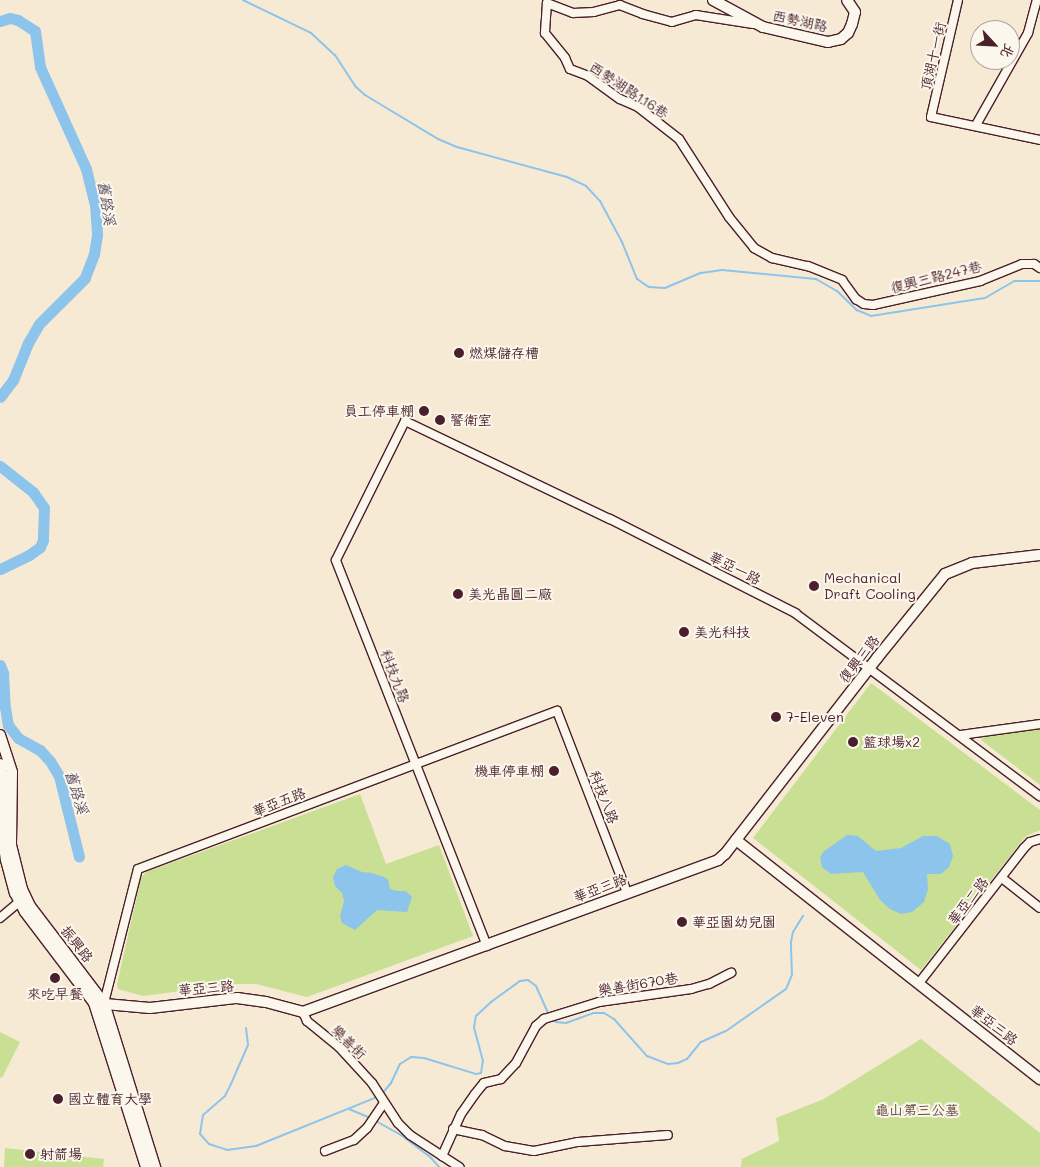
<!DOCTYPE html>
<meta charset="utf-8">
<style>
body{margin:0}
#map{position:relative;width:1040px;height:1167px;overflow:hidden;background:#f6ead4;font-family:Mali,"LXGW WenKai TC",sans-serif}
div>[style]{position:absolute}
.green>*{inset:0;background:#c8df94}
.water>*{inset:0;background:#8dc4eb}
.stream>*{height:2px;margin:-1px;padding:0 1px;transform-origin:1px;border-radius:1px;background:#8dc4eb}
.river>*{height:11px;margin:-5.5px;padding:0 5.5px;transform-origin:5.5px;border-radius:5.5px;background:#8dc4eb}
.roads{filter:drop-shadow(1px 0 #4a1f2b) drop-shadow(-1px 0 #4a1f2b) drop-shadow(0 1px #4a1f2b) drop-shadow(0 -1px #4a1f2b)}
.minor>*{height:8px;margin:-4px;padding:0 4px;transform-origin:4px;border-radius:4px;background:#fbf7ec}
.tertiary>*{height:10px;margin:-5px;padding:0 5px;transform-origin:5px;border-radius:5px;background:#fbf7ec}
.dots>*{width:14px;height:14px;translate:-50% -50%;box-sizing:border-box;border:2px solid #fbf7ec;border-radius:50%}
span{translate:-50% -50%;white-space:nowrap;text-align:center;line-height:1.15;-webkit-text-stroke:4px #fbf7ec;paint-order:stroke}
.street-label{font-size:14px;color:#4a1f2b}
.poi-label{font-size:14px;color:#4a1f2b}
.left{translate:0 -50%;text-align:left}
.right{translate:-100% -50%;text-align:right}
.park-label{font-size:14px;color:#6a4f45}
.water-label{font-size:15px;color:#5e5165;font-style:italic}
.north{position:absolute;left:970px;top:20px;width:50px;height:50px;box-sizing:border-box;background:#fbf7ec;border:1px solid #b4a19f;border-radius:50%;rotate:115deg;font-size:14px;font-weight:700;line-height:20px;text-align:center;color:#4a1f2b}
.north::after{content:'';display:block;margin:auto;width:18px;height:22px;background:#4a1f2b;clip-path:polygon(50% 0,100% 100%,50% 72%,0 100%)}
</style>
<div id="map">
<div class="green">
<i style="clip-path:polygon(871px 683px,1040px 810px,1040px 830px,1025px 837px,921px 970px,753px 838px)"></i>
<i style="clip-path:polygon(1040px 728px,1040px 785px,981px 740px,984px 736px)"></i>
<i style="clip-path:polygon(360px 794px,386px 864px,439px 845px,473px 936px,307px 997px,256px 984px,236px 984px,143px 996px,118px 989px,117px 984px,141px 878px,146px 872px)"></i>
<i style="clip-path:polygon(0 1032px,20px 1042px,2px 1078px,0 1077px)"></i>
<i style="clip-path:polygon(921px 1039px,1040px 1133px,1040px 1167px,741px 1167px,742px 1159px,779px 1141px,776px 1118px,824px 1099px)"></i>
<i style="clip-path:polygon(5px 1148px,104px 1159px,103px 1167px,4px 1167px)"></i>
</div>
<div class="water">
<i style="clip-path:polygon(847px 835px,858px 836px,876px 851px,901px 848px,923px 836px,937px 836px,950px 844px,953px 856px,949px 867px,941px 874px,927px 874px,928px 889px,924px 902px,912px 912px,901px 914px,890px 909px,880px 900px,863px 872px,831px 874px,822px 867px,820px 858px,823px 852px)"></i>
<i style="clip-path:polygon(346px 865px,362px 872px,372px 873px,384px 877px,388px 880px,390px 889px,397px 891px,406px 891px,412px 897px,407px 912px,377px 910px,355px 930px,342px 923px,340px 917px,344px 901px,342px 893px,335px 886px,333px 877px,337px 869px)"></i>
</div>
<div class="stream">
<i style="left:243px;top:0;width:76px;rotate:25.9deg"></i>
<i style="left:311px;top:33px;width:33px;rotate:43deg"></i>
<i style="left:335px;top:55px;width:37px;rotate:57deg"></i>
<i style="left:355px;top:86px;width:13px;rotate:42deg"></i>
<i style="left:365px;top:95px;width:85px;rotate:31.1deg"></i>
<i style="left:438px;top:139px;width:21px;rotate:23deg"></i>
<i style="left:457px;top:147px;width:114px;rotate:15.3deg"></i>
<i style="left:567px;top:177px;width:21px;rotate:25deg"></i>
<i style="left:586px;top:186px;width:21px;rotate:47deg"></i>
<i style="left:600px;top:201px;width:47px;rotate:61.8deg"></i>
<i style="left:622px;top:242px;width:40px;rotate:68deg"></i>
<i style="left:637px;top:279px;width:14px;rotate:34deg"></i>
<i style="left:649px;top:287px;width:16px;rotate:4deg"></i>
<i style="left:665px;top:288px;width:39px;rotate:-23deg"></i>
<i style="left:701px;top:273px;width:21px;rotate:-8deg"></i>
<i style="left:722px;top:270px;width:94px;rotate:5.5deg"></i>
<i style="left:816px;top:279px;width:24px;rotate:30deg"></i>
<i style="left:837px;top:291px;width:28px;rotate:44deg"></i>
<i style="left:857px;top:310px;width:15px;rotate:23deg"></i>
<i style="left:871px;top:316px;width:115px;rotate:-9deg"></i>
<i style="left:985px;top:298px;width:34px;rotate:-30deg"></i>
<i style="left:1014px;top:281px;width:26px"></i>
<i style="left:552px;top:1019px;width:5px;rotate:37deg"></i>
<i style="left:556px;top:1022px;width:10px;rotate:6deg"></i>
<i style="left:566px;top:1023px;width:29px;rotate:-20deg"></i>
<i style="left:593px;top:1013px;width:11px"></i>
<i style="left:604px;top:1013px;width:12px;rotate:31deg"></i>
<i style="left:614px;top:1019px;width:50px;rotate:48.3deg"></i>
<i style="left:647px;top:1056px;width:22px;rotate:21deg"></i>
<i style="left:668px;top:1064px;width:10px;rotate:-6deg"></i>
<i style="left:678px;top:1063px;width:10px;rotate:-24deg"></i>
<i style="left:687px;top:1059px;width:22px;rotate:-51deg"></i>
<i style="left:701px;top:1042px;width:27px;rotate:-24deg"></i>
<i style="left:726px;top:1031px;width:73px;rotate:-35deg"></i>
<i style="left:786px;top:989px;width:15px;rotate:-67deg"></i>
<i style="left:792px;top:975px;width:33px;rotate:-92deg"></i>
<i style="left:791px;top:942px;width:10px;rotate:-79deg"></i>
<i style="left:793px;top:932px;width:19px;rotate:-58deg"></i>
<i style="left:246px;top:1028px;width:17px;rotate:83deg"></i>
<i style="left:248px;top:1045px;width:43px;rotate:113.6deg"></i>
<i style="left:231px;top:1084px;width:13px;rotate:117deg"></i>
<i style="left:225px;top:1096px;width:29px;rotate:139deg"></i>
<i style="left:203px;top:1115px;width:19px;rotate:99deg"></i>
<i style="left:200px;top:1134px;width:13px;rotate:48deg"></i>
<i style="left:209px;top:1144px;width:19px;rotate:18deg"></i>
<i style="left:227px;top:1150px;width:29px;rotate:-8deg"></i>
<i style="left:256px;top:1146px;width:131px;rotate:-22deg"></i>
<i style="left:381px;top:1095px;width:16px;rotate:-50deg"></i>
<i style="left:391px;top:1083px;width:21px;rotate:-65deg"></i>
<i style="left:400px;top:1064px;width:13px;rotate:-32deg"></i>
<i style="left:411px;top:1057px;width:13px;rotate:4deg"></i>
<i style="left:424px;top:1058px;width:54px;rotate:17.1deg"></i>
<i style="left:476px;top:1074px;width:5px;rotate:-11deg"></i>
<i style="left:481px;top:1073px;width:12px;rotate:-81deg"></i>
<i style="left:483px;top:1061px;width:35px;rotate:-105deg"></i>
<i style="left:474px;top:1027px;width:11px;rotate:-80deg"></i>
<i style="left:476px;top:1016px;width:21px;rotate:-43deg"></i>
<i style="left:491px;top:1002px;width:36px;rotate:-36deg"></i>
<i style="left:520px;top:981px;width:8px;rotate:-7deg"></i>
<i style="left:528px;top:980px;width:10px;rotate:37deg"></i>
<i style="left:536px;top:986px;width:32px;rotate:66deg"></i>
<i style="left:349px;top:1109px;width:23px;rotate:23deg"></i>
<i style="left:374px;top:1120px;width:31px;rotate:29deg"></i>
<i style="left:401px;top:1135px;width:38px;rotate:37deg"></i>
<i style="left:431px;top:1158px;width:12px;rotate:48deg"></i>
</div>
<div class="river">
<i style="left:0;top:21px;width:10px;rotate:-17deg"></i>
<i style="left:10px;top:18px;width:8px;rotate:14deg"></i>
<i style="left:18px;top:20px;width:20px;rotate:33deg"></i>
<i style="left:35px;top:31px;width:36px;rotate:82deg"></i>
<i style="left:40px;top:67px;width:112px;rotate:65.7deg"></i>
<i style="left:86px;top:169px;width:36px;rotate:76deg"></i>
<i style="left:95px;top:204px;width:31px;rotate:86deg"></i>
<i style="left:97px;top:235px;width:19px;rotate:99deg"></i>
<i style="left:94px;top:254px;width:26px;rotate:111deg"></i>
<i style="left:85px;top:278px;width:65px;rotate:135deg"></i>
<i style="left:39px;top:324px;width:22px;rotate:120deg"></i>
<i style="left:28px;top:343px;width:40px;rotate:112deg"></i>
<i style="left:13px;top:380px;width:21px;rotate:127deg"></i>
<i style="left:0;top:466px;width:42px;rotate:38.2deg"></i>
<i style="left:33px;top:492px;width:19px;rotate:55deg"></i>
<i style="left:44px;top:508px;width:32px;rotate:92deg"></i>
<i style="left:43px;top:540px;width:8px;rotate:113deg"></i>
<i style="left:40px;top:547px;width:14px;rotate:144deg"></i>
<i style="left:29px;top:555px;width:32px;rotate:154deg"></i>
<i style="left:0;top:665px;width:9px;rotate:69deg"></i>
<i style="left:3px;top:673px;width:34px;rotate:87deg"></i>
<i style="left:5px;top:707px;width:18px;rotate:81deg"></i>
<i style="left:8px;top:725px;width:16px;rotate:52deg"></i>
<i style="left:18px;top:738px;width:25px;rotate:29deg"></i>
<i style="left:40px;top:750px;width:15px;rotate:48deg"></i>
<i style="left:50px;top:761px;width:17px;rotate:59deg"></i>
<i style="left:59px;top:776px;width:83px;rotate:76.1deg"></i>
</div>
<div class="roads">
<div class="minor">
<i style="left:958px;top:0;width:120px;rotate:103deg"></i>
<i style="left:931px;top:117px;width:111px;rotate:11.9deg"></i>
<i style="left:753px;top:24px;width:58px;rotate:-171deg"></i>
<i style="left:696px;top:15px;width:25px;rotate:164deg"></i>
<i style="left:672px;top:22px;width:30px;rotate:-165deg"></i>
<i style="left:643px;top:14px;width:25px;rotate:-159deg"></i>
<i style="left:620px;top:5px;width:27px;rotate:165deg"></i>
<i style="left:594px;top:12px;width:21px;rotate:177deg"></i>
<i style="left:573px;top:13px;width:28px;rotate:-159deg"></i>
<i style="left:547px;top:3px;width:30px;rotate:94deg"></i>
<i style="left:545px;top:33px;width:32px;rotate:51deg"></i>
<i style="left:565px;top:58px;width:12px;rotate:66deg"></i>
<i style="left:570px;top:69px;width:19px;rotate:21deg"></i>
<i style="left:588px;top:76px;width:39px;rotate:36deg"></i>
<i style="left:620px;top:99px;width:20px;rotate:24deg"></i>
<i style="left:638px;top:107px;width:52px;rotate:38deg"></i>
<i style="left:679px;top:139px;width:93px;rotate:57.3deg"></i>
<i style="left:729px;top:217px;width:40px;rotate:51deg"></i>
<i style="left:754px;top:248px;width:21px;rotate:29deg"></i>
<i style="left:772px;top:258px;width:37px;rotate:13deg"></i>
<i style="left:808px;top:266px;width:37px;rotate:22deg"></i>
<i style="left:842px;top:280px;width:24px;rotate:54deg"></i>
<i style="left:856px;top:299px;width:9px;rotate:32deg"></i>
<i style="left:864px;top:304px;width:9px;rotate:6deg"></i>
<i style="left:873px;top:305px;width:110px;rotate:-12.6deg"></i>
<i style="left:980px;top:281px;width:45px;rotate:-22deg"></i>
<i style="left:1022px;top:264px;width:12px"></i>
<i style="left:1034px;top:264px;width:7px;rotate:34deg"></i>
<i style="left:976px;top:125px;width:106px;rotate:-60.5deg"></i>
<i style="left:1028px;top:33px;width:34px;rotate:-75deg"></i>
<i style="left:961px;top:735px;width:80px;rotate:-7.9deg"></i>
<i style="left:1002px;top:878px;width:48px;rotate:38.3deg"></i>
<i style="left:0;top:918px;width:25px;rotate:-40deg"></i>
<i style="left:487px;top:946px;width:414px;rotate:-111.4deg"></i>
<i style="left:336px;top:560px;width:155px;rotate:-63.6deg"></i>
<i style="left:405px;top:421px;width:227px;rotate:25.6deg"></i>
<i style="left:610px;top:519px;width:208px;rotate:26.9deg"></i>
<i style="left:795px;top:613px;width:306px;rotate:36.8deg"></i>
<i style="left:919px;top:983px;width:171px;rotate:-52.1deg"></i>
<i style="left:1024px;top:848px;width:8px;rotate:-45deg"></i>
<i style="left:1030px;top:842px;width:10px;rotate:-17deg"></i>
<i style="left:104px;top:1003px;width:138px;rotate:-75.8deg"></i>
<i style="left:138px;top:869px;width:448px;rotate:-20.7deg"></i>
<i style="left:557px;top:711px;width:194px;rotate:68.9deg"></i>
<i style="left:303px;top:1012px;width:10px;rotate:66deg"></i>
<i style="left:307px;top:1021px;width:41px;rotate:39.1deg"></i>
<i style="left:339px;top:1047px;width:49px;rotate:47.5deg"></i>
<i style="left:372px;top:1083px;width:48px;rotate:57deg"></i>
<i style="left:398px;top:1123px;width:17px;rotate:45deg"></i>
<i style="left:410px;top:1135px;width:59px;rotate:33.1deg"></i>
<i style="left:453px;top:1129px;width:30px;rotate:12deg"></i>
<i style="left:482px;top:1135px;width:25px;rotate:26deg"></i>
<i style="left:505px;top:1146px;width:29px;rotate:10deg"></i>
<i style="left:534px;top:1151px;width:45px;rotate:-11.6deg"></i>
<i style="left:578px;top:1142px;width:90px;rotate:-4.4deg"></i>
<i style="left:325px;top:1151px;width:31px;rotate:-21deg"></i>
<i style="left:354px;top:1140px;width:18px;rotate:-43deg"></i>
<i style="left:367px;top:1128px;width:30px;rotate:-56deg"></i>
<i style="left:442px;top:1156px;width:46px;rotate:-65.7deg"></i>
<i style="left:461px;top:1114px;width:24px;rotate:-55deg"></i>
<i style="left:475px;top:1094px;width:14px;rotate:-51deg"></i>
<i style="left:484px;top:1083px;width:17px;rotate:-13deg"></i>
<i style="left:501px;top:1079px;width:22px;rotate:-47deg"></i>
<i style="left:516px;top:1063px;width:42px;rotate:-61.6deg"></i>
<i style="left:536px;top:1026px;width:11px;rotate:-41deg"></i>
<i style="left:544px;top:1019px;width:58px;rotate:-17.2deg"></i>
<i style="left:599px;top:1002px;width:93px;rotate:-8deg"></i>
<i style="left:691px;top:989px;width:19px;rotate:-16deg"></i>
<i style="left:709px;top:984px;width:25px;rotate:-27deg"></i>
</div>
<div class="tertiary">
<i style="left:713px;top:0;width:57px;rotate:28.4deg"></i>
<i style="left:763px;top:27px;width:67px;rotate:13deg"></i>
<i style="left:828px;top:42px;width:13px;rotate:-13deg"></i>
<i style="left:841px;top:39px;width:9px;rotate:-41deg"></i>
<i style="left:848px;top:33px;width:10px;rotate:-66deg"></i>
<i style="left:852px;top:24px;width:12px;rotate:-76deg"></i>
<i style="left:855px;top:12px;width:14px;rotate:-124deg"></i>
<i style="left:0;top:735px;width:39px;rotate:72deg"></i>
<i style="left:12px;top:772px;width:73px;rotate:90.8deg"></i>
<i style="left:11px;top:845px;width:45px;rotate:76deg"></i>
<i style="left:22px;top:889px;width:19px;rotate:65deg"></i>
<i style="left:30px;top:906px;width:122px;rotate:52.7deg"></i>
<i style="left:104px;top:1003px;width:172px;rotate:72.7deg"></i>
<i style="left:0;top:764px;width:17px;rotate:77deg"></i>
<i style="left:4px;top:781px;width:58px;rotate:91deg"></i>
<i style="left:3px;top:839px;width:21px;rotate:82deg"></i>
<i style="left:6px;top:860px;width:34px;rotate:75deg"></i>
<i style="left:15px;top:893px;width:21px;rotate:62deg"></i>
<i style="left:25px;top:912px;width:114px;rotate:52.8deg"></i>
<i style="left:94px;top:1003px;width:172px;rotate:72.4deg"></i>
<i style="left:736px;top:840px;width:387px;rotate:38.2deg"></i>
<i style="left:94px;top:1003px;width:56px;rotate:5.1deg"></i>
<i style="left:150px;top:1008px;width:88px;rotate:-6.6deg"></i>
<i style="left:237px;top:998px;width:29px;rotate:8deg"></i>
<i style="left:266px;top:1002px;width:38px;rotate:15deg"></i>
<i style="left:303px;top:1012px;width:442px;rotate:-20.1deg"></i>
<i style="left:718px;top:860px;width:9px;rotate:-41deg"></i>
<i style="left:725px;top:854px;width:248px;rotate:-52.2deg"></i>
<i style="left:877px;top:658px;width:108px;rotate:-51deg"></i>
<i style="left:945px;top:574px;width:29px;rotate:-22deg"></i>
<i style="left:972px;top:563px;width:68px;rotate:-6.7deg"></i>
</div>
</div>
<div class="dots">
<i style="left:459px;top:353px;background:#4a1f2b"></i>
<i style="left:424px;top:411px;background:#4a1f2b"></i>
<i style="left:440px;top:420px;background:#4a1f2b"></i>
<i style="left:814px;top:586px;background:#4a1f2b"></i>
<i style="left:458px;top:594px;background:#4a1f2b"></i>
<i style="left:684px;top:632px;background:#4a1f2b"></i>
<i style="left:776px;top:717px;background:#4a1f2b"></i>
<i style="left:853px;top:742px;background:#4a1f2b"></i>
<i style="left:554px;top:771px;background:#4a1f2b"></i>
<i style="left:682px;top:922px;background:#4a1f2b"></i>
<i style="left:55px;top:978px;background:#4a1f2b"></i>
<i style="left:58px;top:1099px;background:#4a1f2b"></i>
<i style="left:30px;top:1154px;background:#4a1f2b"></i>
</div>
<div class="street-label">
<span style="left:800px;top:21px;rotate:12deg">西勢湖路</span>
<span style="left:933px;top:56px;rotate:-77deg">頂湖十一街</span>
<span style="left:629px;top:90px;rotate:33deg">西勢湖路116巷</span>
<span style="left:936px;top:277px;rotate:-14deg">復興三路247巷</span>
<span style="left:735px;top:568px;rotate:27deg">華亞一路</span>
<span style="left:859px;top:659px;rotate:-52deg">復興三路</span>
<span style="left:395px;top:676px;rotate:69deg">科技九路</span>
<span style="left:604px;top:797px;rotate:69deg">科技八路</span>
<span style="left:279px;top:802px;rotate:-21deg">華亞五路</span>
<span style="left:600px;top:888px;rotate:-20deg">華亞三路</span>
<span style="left:968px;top:901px;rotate:-52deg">華亞二路</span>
<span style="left:77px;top:944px;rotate:52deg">振興路</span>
<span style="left:638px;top:984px;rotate:-9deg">樂善街670巷</span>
<span style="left:206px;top:988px;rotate:-5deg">華亞三路</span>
<span style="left:994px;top:1025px;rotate:38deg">華亞三路</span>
<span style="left:349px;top:1042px;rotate:44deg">樂善街</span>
</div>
<div class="poi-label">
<span class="left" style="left:469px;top:353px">燃煤儲存槽</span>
<span class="right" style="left:414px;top:411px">員工停車棚</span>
<span class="left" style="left:450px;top:420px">警衛室</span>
<span class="left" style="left:824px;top:586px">Mechanical<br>Draft Cooling</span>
<span class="left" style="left:468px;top:594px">美光晶圓二廠</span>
<span class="left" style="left:694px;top:632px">美光科技</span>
<span class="left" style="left:786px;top:717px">7-Eleven</span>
<span class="left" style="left:863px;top:742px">籃球場x2</span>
<span class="right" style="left:544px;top:771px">機車停車棚</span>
<span class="left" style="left:692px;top:922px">華亞園幼兒園</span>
<span style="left:55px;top:994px">來吃早餐</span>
<span class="left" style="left:68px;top:1099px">國立體育大學</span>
<span class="left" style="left:40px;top:1154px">射箭場</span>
</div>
<div class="park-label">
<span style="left:917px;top:1110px">龜山第三公墓</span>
</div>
<div class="water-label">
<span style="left:107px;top:203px;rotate:81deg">舊路溪</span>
<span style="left:77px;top:792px;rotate:73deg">舊路溪</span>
</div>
<div class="north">北</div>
</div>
